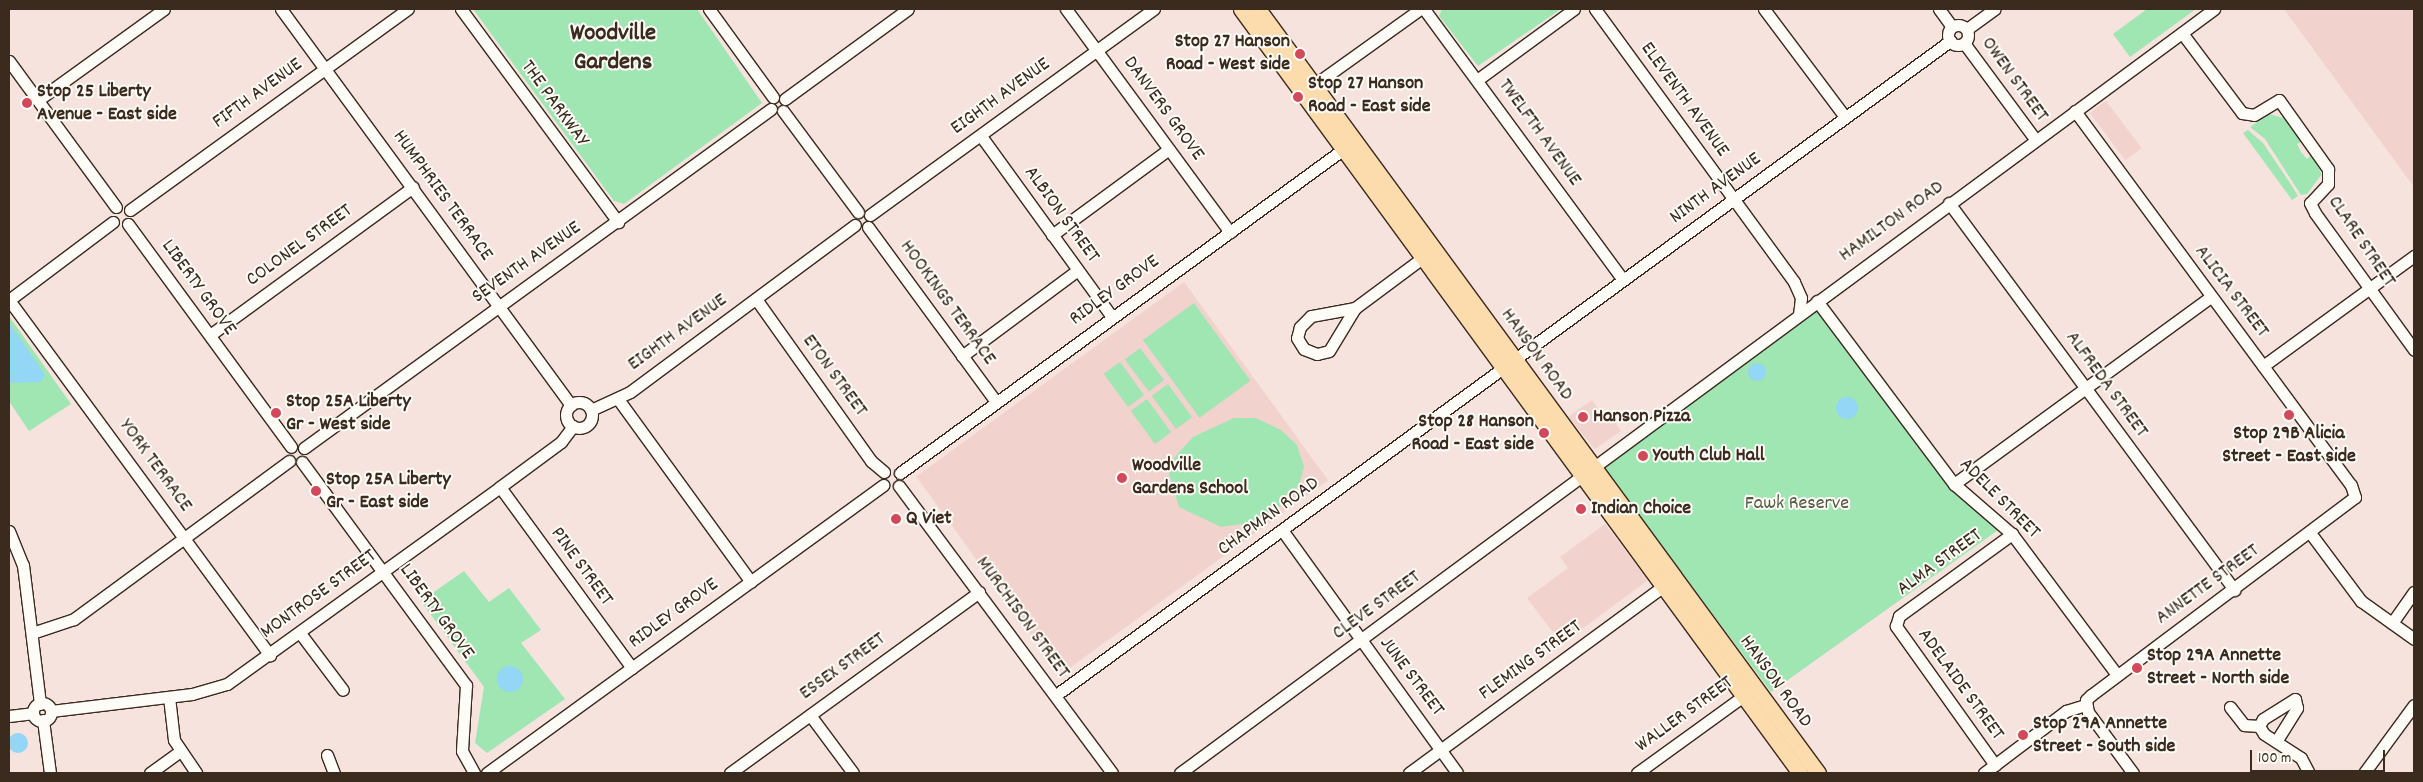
<!DOCTYPE html>
<style>
body{margin:0}
#map{position:relative;width:2423px;height:782px;overflow:hidden;background:#f6e3de;font-family:Dekko,sans-serif}
div>[style]{position:absolute}
.built>*{inset:0;background:#f1d2cd;transform-origin:0 0}
.green>*{inset:0;background:#9fe6b3;transform-origin:0 0}
.water>*{inset:0;background:#93d6f5}
.round{border-radius:50%}
.roads{filter:drop-shadow(1px 0 #3b2a1e) drop-shadow(-1px 0 #3b2a1e) drop-shadow(0 1px #3b2a1e) drop-shadow(0 -1px #3b2a1e)}
.minor>*{height:11px;margin:-5.5px;padding:0 5.5px;transform-origin:5.5px;border-radius:5.5px;background:#fdfcf7}
.minor>.ring{margin:-5.5px;padding:0;box-sizing:content-box;background:none;border:11px solid #fdfcf7;border-radius:50%}
.major>*{height:15px;margin:-7.5px;padding:0 7.5px;transform-origin:7.5px;border-radius:7.5px;background:#fcdcac}
.dots>*{width:14px;height:14px;translate:-50% -50%;box-sizing:border-box;border:2px solid #fdfcf7;border-radius:50%}
span{translate:-50% -50%;white-space:nowrap;text-align:center;line-height:1.15;-webkit-text-stroke:4px #fdfcf7;paint-order:stroke}
.poi-label{font-size:20px;color:#3b2a1e;font-weight:700}
.right{translate:-100% -50%;text-align:right}
.left{translate:0 -50%;text-align:left}
.street-label{font-size:20px;color:#3b2a1e}
.park-label{font-size:20px;color:#545943}
.district-label{font-size:25px;color:#3b2a1e;font-weight:700}
.frame{position:absolute;inset:0;border:10px solid #3b2a1e;pointer-events:none}
.scale{position:absolute;left:2250px;top:750px;width:135px;height:22px;box-sizing:border-box;border:2px solid #3b2a1e;border-top:0;padding-left:6px;font-size:15px;line-height:18px;white-space:nowrap;color:#3b2a1e;-webkit-text-stroke:4px #fdfcf7;paint-order:stroke}
</style>
<div id="map">
<div class="built">
<i style="clip-path:polygon(2284px 9px,2414px 9px,2414px 187px)"></i>
<i style="left:2106px;top:101px;width:59px;height:20px;rotate:53deg"></i>
<i style="left:1184px;top:282px;width:245px;height:331px;rotate:54deg"></i>
<i style="clip-path:polygon(1592px 400px,1608px 422px,1613px 419px,1621px 431px,1595px 449px,1568px 417px)"></i>
<i style="clip-path:polygon(1605px 524px,1648px 580px,1562px 644px,1527px 598px,1568px 568px,1560px 557px)"></i>
</div>
<div class="green">
<i style="clip-path:polygon(473px 9px,697px 9px,762px 103px,624px 204px,614px 201px)"></i>
<i style="clip-path:polygon(1442px 9px,1561px 9px,1478px 66px,1439px 16px)"></i>
<i style="clip-path:polygon(2147px 9px,2196px 9px,2130px 57px,2113px 34px)"></i>
<i style="clip-path:polygon(2269px 114px,2284px 118px,2301px 142px,2297px 144px,2301px 152px,2307px 159px,2311px 155px,2322px 174px,2307px 194px,2301px 195px,2265px 139px,2250px 127px)"></i>
<i style="clip-path:polygon(2248px 130px,2263px 143px,2292px 186px,2298px 196px,2292px 200px,2243px 133px)"></i>
<i style="left:1194px;top:303px;width:96px;height:63px;rotate:54deg"></i>
<i style="clip-path:polygon(1816px 307px,1951px 489px,2001px 528px,1771px 692px,1602px 466px)"></i>
<i style="clip-path:polygon(9px 316px,71px 404px,29px 431px,9px 401px)"></i>
<i style="left:1140px;top:348px;width:40px;height:19px;rotate:53deg"></i>
<i style="left:1120px;top:362px;width:41px;height:20px;rotate:54deg"></i>
<i style="left:1168px;top:384px;width:41px;height:20px;rotate:54deg"></i>
<i style="left:1147px;top:399px;width:41px;height:20px;rotate:54deg"></i>
<i style="clip-path:polygon(1234px 418px,1256px 418px,1281px 430px,1297px 445px,1304px 467px,1299px 485px,1279px 507px,1256px 522px,1221px 527px,1179px 507px,1169px 474px,1174px 458px,1193px 437px)"></i>
<i style="clip-path:polygon(464px 571px,489px 602px,509px 588px,541px 630px,521px 643px,565px 699px,487px 753px,475px 743px,484px 687px,421px 601px)"></i>
</div>
<div class="water">
<i style="clip-path:polygon(9px 322px,45px 375px,41px 382px,9px 383px)"></i>
<i class="round" style="left:1748px;top:363px;width:18px;height:18px"></i>
<i class="round" style="left:1836px;top:397px;width:22px;height:22px"></i>
<i class="round" style="left:497px;top:666px;width:26px;height:26px"></i>
<i class="round" style="left:8px;top:733px;width:20px;height:20px"></i>
</div>
<div class="roads">
<div class="minor">
<i style="left:281px;top:9px;width:491px;rotate:53.8deg"></i>
<i style="left:461px;top:9px;width:265px;rotate:53.6deg"></i>
<i style="left:709px;top:9px;width:109px;rotate:54deg"></i>
<i style="left:1066px;top:9px;width:277px;rotate:53.7deg"></i>
<i style="left:1424px;top:9px;width:336px;rotate:53.7deg"></i>
<i style="left:1595px;top:9px;width:338px;rotate:53.9deg"></i>
<i style="left:1794px;top:282px;width:17px;rotate:66deg"></i>
<i style="left:1801px;top:298px;width:16px;rotate:97deg"></i>
<i style="left:1764px;top:9px;width:135px;rotate:53.1deg"></i>
<i style="left:1939px;top:9px;width:22px;rotate:54deg"></i>
<i class="ring" style="left:1948px;top:25px;width:9px;height:9px"></i>
<i style="left:1967px;top:29px;width:34px;rotate:-36deg"></i>
<i style="left:2182px;top:33px;width:100px;rotate:53.1deg"></i>
<i style="left:2242px;top:113px;width:12px;rotate:9deg"></i>
<i style="left:2254px;top:115px;width:29px;rotate:-31deg"></i>
<i style="left:2279px;top:100px;width:85px;rotate:54.6deg"></i>
<i style="left:2328px;top:169px;width:15px;rotate:90deg"></i>
<i style="left:2328px;top:184px;width:26px;rotate:133deg"></i>
<i style="left:2310px;top:203px;width:11px;rotate:63deg"></i>
<i style="left:2315px;top:213px;width:169px;rotate:54.1deg"></i>
<i style="left:1964px;top:43px;width:119px;rotate:53.5deg"></i>
<i style="left:9px;top:61px;width:181px;rotate:53.8deg"></i>
<i style="left:1477px;top:80px;width:120px;rotate:-36.2deg"></i>
<i style="left:1314px;top:85px;width:130px;rotate:-35.6deg"></i>
<i style="left:785px;top:99px;width:152px;rotate:-36.2deg"></i>
<i style="left:38px;top:100px;width:155px;rotate:-35.8deg"></i>
<i style="left:783px;top:111px;width:126px;rotate:53.4deg"></i>
<i style="left:2075px;top:111px;width:465px;rotate:53.6deg"></i>
<i style="left:2351px;top:485px;width:13px;rotate:72deg"></i>
<i style="left:2355px;top:497px;width:330px;rotate:143.1deg"></i>
<i style="left:2091px;top:695px;width:7px;rotate:135deg"></i>
<i style="left:2086px;top:700px;width:12px;rotate:81deg"></i>
<i style="left:2088px;top:712px;width:76px;rotate:53.6deg"></i>
<i style="left:981px;top:136px;width:223px;rotate:54.1deg"></i>
<i style="left:1949px;top:203px;width:481px;rotate:53.6deg"></i>
<i style="left:130px;top:210px;width:343px;rotate:-35.9deg"></i>
<i style="left:870px;top:215px;width:351px;rotate:-36deg"></i>
<i style="left:128px;top:224px;width:276px;rotate:53.8deg"></i>
<i style="left:868px;top:227px;width:217px;rotate:53.8deg"></i>
<i style="left:1052px;top:235px;width:145px;rotate:-36.3deg"></i>
<i style="left:756px;top:299px;width:199px;rotate:54.6deg"></i>
<i style="left:871px;top:461px;width:17px;rotate:40deg"></i>
<i style="left:9px;top:300px;width:441px;rotate:53.7deg"></i>
<i style="left:9px;top:300px;width:130px;rotate:-36.9deg"></i>
<i style="left:1817px;top:301px;width:229px;rotate:53.2deg"></i>
<i style="left:1954px;top:484px;width:77px;rotate:40.8deg"></i>
<i style="left:2012px;top:534px;width:176px;rotate:53.3deg"></i>
<i style="left:1355px;top:308px;width:45px;rotate:169.7deg"></i>
<i style="left:1311px;top:316px;width:16px;rotate:135deg"></i>
<i style="left:1300px;top:327px;width:11px;rotate:105deg"></i>
<i style="left:1297px;top:338px;width:13px;rotate:58deg"></i>
<i style="left:1304px;top:349px;width:14px;rotate:21deg"></i>
<i style="left:1317px;top:354px;width:12px;rotate:-14deg"></i>
<i style="left:1329px;top:351px;width:50px;rotate:-58.8deg"></i>
<i style="left:1355px;top:308px;width:92px;rotate:-36.6deg"></i>
<i style="left:210px;top:335px;width:251px;rotate:-36.1deg"></i>
<i style="left:962px;top:356px;width:144px;rotate:-36.6deg"></i>
<i style="left:2263px;top:366px;width:187px;rotate:-36.1deg"></i>
<i style="left:618px;top:399px;width:226px;rotate:54deg"></i>
<i class="ring" style="left:566px;top:402px;width:15px;height:15px"></i>
<i style="left:591px;top:410px;width:43px;rotate:-24.8deg"></i>
<i style="left:630px;top:392px;width:280px;rotate:-36.6deg"></i>
<i style="left:304px;top:448px;width:577px;rotate:-35.98deg"></i>
<i style="left:302px;top:462px;width:277px;rotate:53.7deg"></i>
<i style="left:466px;top:685px;width:66px;rotate:93.5deg"></i>
<i style="left:462px;top:751px;width:25px;rotate:61deg"></i>
<i style="left:900px;top:473px;width:556px;rotate:-36.15deg"></i>
<i style="left:1954px;top:484px;width:317px;rotate:-36.1deg"></i>
<i style="left:899px;top:486px;width:357px;rotate:53.4deg"></i>
<i style="left:500px;top:487px;width:224px;rotate:53.9deg"></i>
<i style="left:1282px;top:530px;width:299px;rotate:54.2deg"></i>
<i style="left:9px;top:531px;width:37px;rotate:68deg"></i>
<i style="left:23px;top:565px;width:140px;rotate:83deg"></i>
<i style="left:2311px;top:534px;width:84px;rotate:53.3deg"></i>
<i style="left:2361px;top:601px;width:65px;rotate:35.6deg"></i>
<i style="left:2392px;top:623px;width:38px;rotate:-55deg"></i>
<i style="left:32px;top:633px;width:44px;rotate:-18.4deg"></i>
<i style="left:74px;top:619px;width:267px;rotate:-36.3deg"></i>
<i style="left:300px;top:633px;width:71px;rotate:53deg"></i>
<i style="left:1056px;top:695px;width:1108px;rotate:-36.19deg"></i>
<i style="left:169px;top:697px;width:43px;rotate:83.4deg"></i>
<i style="left:174px;top:740px;width:40px;rotate:56deg"></i>
<i class="ring" style="left:33px;top:703px;width:7px;height:7px"></i>
<i style="left:2230px;top:707px;width:23px;rotate:52deg"></i>
<i style="left:2244px;top:725px;width:15px;rotate:4deg"></i>
<i style="left:51px;top:711px;width:142px;rotate:-6.9deg"></i>
<i style="left:192px;top:694px;width:36px;rotate:-16deg"></i>
<i style="left:227px;top:684px;width:337px;rotate:-35.8deg"></i>
<i style="left:500px;top:487px;width:76px;rotate:-36.4deg"></i>
<i style="left:561px;top:442px;width:20px;rotate:-53deg"></i>
<i style="left:810px;top:715px;width:72px;rotate:53.4deg"></i>
<i style="left:9px;top:716px;width:23px;rotate:-7deg"></i>
<i style="left:43px;top:720px;width:53px;rotate:82.5deg"></i>
<i style="left:2277px;top:740px;width:38px;rotate:-58deg"></i>
<i style="left:2297px;top:708px;width:9px;rotate:-103deg"></i>
<i style="left:2295px;top:699px;width:38px;rotate:148deg"></i>
<i style="left:2263px;top:719px;width:8px;rotate:120deg"></i>
<i style="left:2259px;top:726px;width:9px;rotate:58deg"></i>
<i style="left:2264px;top:734px;width:44px;rotate:33deg"></i>
<i style="left:2301px;top:758px;width:17px;rotate:62deg"></i>
<i style="left:327px;top:755px;width:19px;rotate:69deg"></i>
<i style="left:1995px;top:765px;width:171px;rotate:-125.5deg"></i>
<i style="left:1896px;top:626px;width:10px;rotate:-73deg"></i>
<i style="left:1899px;top:616px;width:140px;rotate:-36deg"></i>
<i style="left:150px;top:773px;width:36px;rotate:-36deg"></i>
<i style="left:487px;top:773px;width:490px;rotate:-36deg"></i>
<i style="left:730px;top:773px;width:308px;rotate:-36deg"></i>
<i style="left:1180px;top:773px;width:1286px;rotate:-36.46deg"></i>
<i style="left:1409px;top:773px;width:323px;rotate:-36.3deg"></i>
<i style="left:1637px;top:773px;width:138px;rotate:-35.9deg"></i>
<i style="left:1984px;top:773px;width:103px;rotate:-37.1deg"></i>
<i style="left:2066px;top:711px;width:21px;rotate:-17deg"></i>
<i style="left:2364px;top:773px;width:84px;rotate:-53.7deg"></i>
</div>
<div class="major">
<i style="left:1241px;top:9px;width:947px;rotate:53.81deg"></i>
<i style="left:1258px;top:9px;width:947px;rotate:53.76deg"></i>
</div>
</div>
<div class="dots">
<i style="left:1300px;top:54px;background:#d1495b"></i>
<i style="left:1298px;top:97px;background:#d1495b"></i>
<i style="left:27px;top:103px;background:#d1495b"></i>
<i style="left:276px;top:413px;background:#d1495b"></i>
<i style="left:2289px;top:415px;background:#d1495b"></i>
<i style="left:1583px;top:417px;background:#d1495b"></i>
<i style="left:1544px;top:433px;background:#d1495b"></i>
<i style="left:1643px;top:456px;background:#d1495b"></i>
<i style="left:1122px;top:478px;background:#d1495b"></i>
<i style="left:316px;top:491px;background:#d1495b"></i>
<i style="left:1581px;top:509px;background:#d1495b"></i>
<i style="left:896px;top:519px;background:#d1495b"></i>
<i style="left:2137px;top:668px;background:#d1495b"></i>
<i style="left:2023px;top:735px;background:#d1495b"></i>
</div>
<div class="poi-label">
<span class="right" style="left:1290px;top:54px">Stop 27 Hanson<br>Road - West side</span>
<span class="left" style="left:1308px;top:96px">Stop 27 Hanson<br>Road - East side</span>
<span class="left" style="left:37px;top:104px">Stop 25 Liberty<br>Avenue - East side</span>
<span class="left" style="left:286px;top:414px">Stop 25A Liberty<br>Gr - West side</span>
<span class="left" style="left:1593px;top:417px">Hanson Pizza</span>
<span class="right" style="left:1534px;top:434px">Stop 28 Hanson<br>Road - East side</span>
<span style="left:2289px;top:446px">Stop 29B Alicia<br>Street - East side</span>
<span class="left" style="left:1653px;top:456px">Youth Club Hall</span>
<span class="left" style="left:1132px;top:478px">Woodville<br>Gardens School</span>
<span class="left" style="left:326px;top:492px">Stop 25A Liberty<br>Gr - East side</span>
<span class="left" style="left:1591px;top:509px">Indian Choice</span>
<span class="left" style="left:906px;top:519px">Q Viet</span>
<span class="left" style="left:2147px;top:668px">Stop 29A Annette<br>Street - North side</span>
<span class="left" style="left:2033px;top:736px">Stop 29A Annette<br>Street - South side</span>
</div>
<div class="street-label">
<span style="left:2014px;top:80px;rotate:54deg">OWEN STREET</span>
<span style="left:258px;top:94px;rotate:-36deg">FIFTH AVENUE</span>
<span style="left:1001px;top:97px;rotate:-36deg">EIGHTH AVENUE</span>
<span style="left:1684px;top:100px;rotate:54deg">ELEVENTH AVENUE</span>
<span style="left:554px;top:104px;rotate:54deg">THE PARKWAY</span>
<span style="left:1163px;top:109px;rotate:54deg">DANVERS GROVE</span>
<span style="left:1539px;top:133px;rotate:54deg">TWELFTH AVENUE</span>
<span style="left:1716px;top:189px;rotate:-36deg">NINTH AVENUE</span>
<span style="left:442px;top:196px;rotate:54deg">HUMPHRIES TERRACE</span>
<span style="left:1061px;top:215px;rotate:54deg">ALBION STREET</span>
<span style="left:1892px;top:222px;rotate:-36deg">HAMILTON ROAD</span>
<span style="left:2361px;top:242px;rotate:56deg">CLARE STREET</span>
<span style="left:300px;top:246px;rotate:-36deg">COLONEL STREET</span>
<span style="left:527px;top:263px;rotate:-35deg">SEVENTH AVENUE</span>
<span style="left:198px;top:288px;rotate:54deg">LIBERTY GROVE</span>
<span style="left:1115px;top:291px;rotate:-36deg">RIDLEY GROVE</span>
<span style="left:2231px;top:292px;rotate:53deg">ALICIA STREET</span>
<span style="left:947px;top:303px;rotate:54deg">HOOKINGS TERRACE</span>
<span style="left:678px;top:333px;rotate:-36deg">EIGHTH AVENUE</span>
<span style="left:1536px;top:355px;rotate:54deg">HANSON ROAD</span>
<span style="left:834px;top:376px;rotate:54deg">ETON STREET</span>
<span style="left:2106px;top:385px;rotate:54deg">ALFREDA STREET</span>
<span style="left:155px;top:466px;rotate:54deg">YORK TERRACE</span>
<span style="left:1999px;top:499px;rotate:45deg">ADELE STREET</span>
<span style="left:1269px;top:517px;rotate:-36deg">CHAPMAN ROAD</span>
<span style="left:1940px;top:563px;rotate:-36deg">ALMA STREET</span>
<span style="left:581px;top:567px;rotate:54deg">PINE STREET</span>
<span style="left:2208px;top:585px;rotate:-36deg">ANNETTE STREET</span>
<span style="left:319px;top:595px;rotate:-36deg">MONTROSE STREET</span>
<span style="left:1377px;top:606px;rotate:-36deg">CLEVE STREET</span>
<span style="left:436px;top:612px;rotate:54deg">LIBERTY GROVE</span>
<span style="left:674px;top:614px;rotate:-36deg">RIDLEY GROVE</span>
<span style="left:1022px;top:618px;rotate:54deg">MURCHISON STREET</span>
<span style="left:1531px;top:661px;rotate:-36deg">FLEMING STREET</span>
<span style="left:843px;top:667px;rotate:-36deg">ESSEX STREET</span>
<span style="left:1411px;top:677px;rotate:53deg">JUNE STREET</span>
<span style="left:1775px;top:682px;rotate:54deg">HANSON ROAD</span>
<span style="left:1960px;top:685px;rotate:54deg">ADELAIDE STREET</span>
<span style="left:1685px;top:715px;rotate:-36deg">WALLER STREET</span>
</div>
<div class="park-label">
<span style="left:1797px;top:504px">Fawk Reserve</span>
</div>
<div class="district-label">
<span style="left:613px;top:49px">Woodville<br>Gardens</span>
</div>
<div class="frame"></div>
<div class="scale">100 m</div>
</div>
